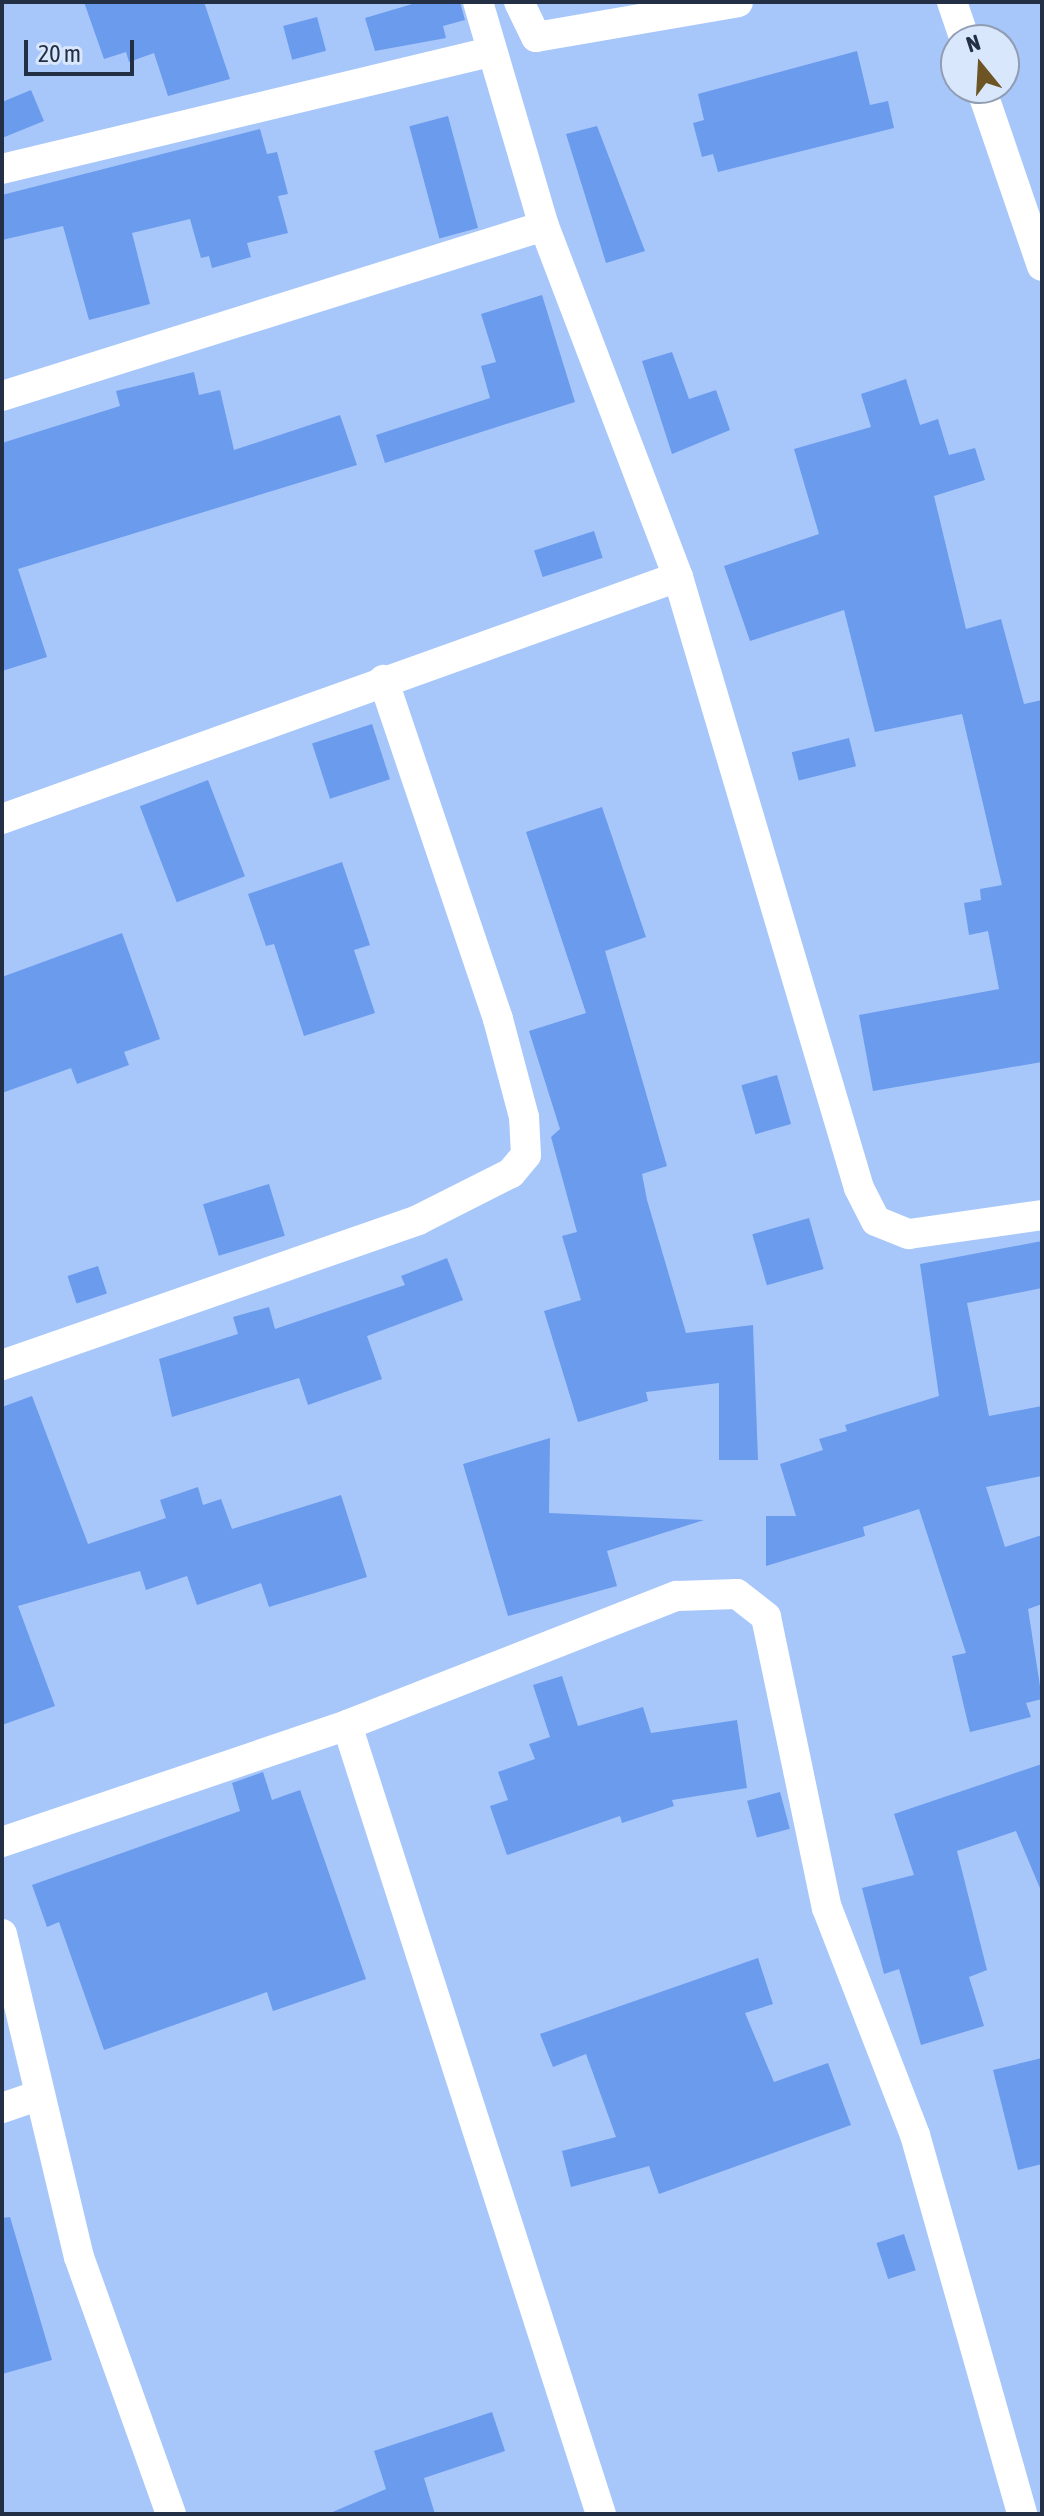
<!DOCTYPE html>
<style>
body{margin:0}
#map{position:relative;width:1044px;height:2516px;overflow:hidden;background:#a7c7fb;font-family:"Asap Condensed",sans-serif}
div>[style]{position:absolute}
.building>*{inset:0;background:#6a9bed;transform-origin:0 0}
.minor>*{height:30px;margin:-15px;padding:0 15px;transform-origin:15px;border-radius:15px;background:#fff}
span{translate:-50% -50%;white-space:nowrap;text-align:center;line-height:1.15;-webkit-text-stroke:6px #d9e7fd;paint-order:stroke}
.frame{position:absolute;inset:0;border:4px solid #232f44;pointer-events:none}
.north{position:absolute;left:940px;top:24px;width:80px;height:80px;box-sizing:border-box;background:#d9e7fd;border:2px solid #909db3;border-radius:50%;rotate:342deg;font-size:22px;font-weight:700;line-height:32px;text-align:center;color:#232f44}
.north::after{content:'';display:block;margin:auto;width:28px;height:36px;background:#6d5425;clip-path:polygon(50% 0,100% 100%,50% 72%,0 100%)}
.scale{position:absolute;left:24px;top:40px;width:110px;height:36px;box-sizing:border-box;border:4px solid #232f44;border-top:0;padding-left:10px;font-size:24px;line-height:28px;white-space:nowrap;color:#232f44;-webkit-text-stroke:6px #d9e7fd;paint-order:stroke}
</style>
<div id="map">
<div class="building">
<i style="clip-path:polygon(84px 2px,204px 2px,230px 79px,168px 96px,154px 53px,129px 62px,126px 52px,104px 59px)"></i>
<i style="clip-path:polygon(419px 2px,460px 2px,465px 20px,443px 26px,446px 38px,375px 51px,365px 18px)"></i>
<i style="left:317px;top:17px;width:35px;height:35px;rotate:75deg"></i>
<i style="clip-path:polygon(857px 51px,870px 105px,888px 101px,894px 128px,718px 172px,713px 154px,702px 157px,693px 123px,704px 120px,698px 94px)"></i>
<i style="clip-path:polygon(31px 90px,44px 121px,2px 138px,2px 102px)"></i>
<i style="left:448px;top:116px;width:116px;height:40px;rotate:75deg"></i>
<i style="clip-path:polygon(597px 126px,645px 251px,606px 263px,566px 134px)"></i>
<i style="clip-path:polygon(260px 129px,267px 154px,277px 152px,288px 194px,278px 196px,288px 233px,247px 243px,251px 257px,212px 268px,209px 256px,201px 258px,190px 219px,132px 233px,150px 304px,89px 320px,63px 226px,2px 240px,2px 195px)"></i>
<i style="clip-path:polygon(542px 295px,575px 402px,385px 463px,376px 435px,490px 398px,481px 366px,496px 362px,481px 314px)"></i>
<i style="clip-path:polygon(672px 352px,689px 399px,716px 390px,730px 430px,672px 454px,642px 361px)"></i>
<i style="clip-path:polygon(194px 372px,199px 395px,220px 390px,234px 450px,340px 415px,357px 465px,18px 569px,47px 657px,2px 671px,2px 443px,120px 406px,116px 391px)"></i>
<i style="clip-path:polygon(906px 379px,920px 425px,938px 419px,949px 455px,975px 448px,985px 480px,934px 496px,966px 629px,1001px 619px,1024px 704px,1042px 700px,1042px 1062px,873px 1091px,859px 1015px,999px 989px,988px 931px,969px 935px,964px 903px,981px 900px,980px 889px,1002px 885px,962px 714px,875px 732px,844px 610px,750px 641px,724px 566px,819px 534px,794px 449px,871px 427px,861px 394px)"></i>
<i style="left:594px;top:531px;width:28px;height:63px;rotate:72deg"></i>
<i style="left:372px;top:724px;width:58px;height:63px;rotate:72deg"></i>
<i style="left:849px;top:738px;width:29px;height:59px;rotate:76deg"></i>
<i style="left:208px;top:780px;width:103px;height:73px;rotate:69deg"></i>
<i style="clip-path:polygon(602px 807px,646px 937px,605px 951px,667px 1166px,642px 1174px,647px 1200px,686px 1333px,753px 1325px,758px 1460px,719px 1460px,719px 1383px,646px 1392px,648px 1401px,578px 1422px,544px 1311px,581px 1300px,562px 1236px,577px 1232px,551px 1137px,560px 1129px,529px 1031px,586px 1013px,526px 832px)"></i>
<i style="clip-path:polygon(342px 862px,370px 945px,354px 950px,375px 1013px,304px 1036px,274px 944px,266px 946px,248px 894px)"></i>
<i style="clip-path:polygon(122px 933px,160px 1039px,124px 1052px,129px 1065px,77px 1084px,71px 1068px,2px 1093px,2px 977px)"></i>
<i style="left:777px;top:1075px;width:51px;height:37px;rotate:74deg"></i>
<i style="left:269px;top:1184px;width:54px;height:69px;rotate:73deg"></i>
<i style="left:809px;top:1218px;width:53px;height:59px;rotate:74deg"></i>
<i style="clip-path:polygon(1042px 1241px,1042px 1288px,967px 1303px,989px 1416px,1042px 1406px,1042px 1476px,986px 1487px,1005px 1547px,1042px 1535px,1042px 1604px,1028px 1609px,1042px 1699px,1026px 1703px,1031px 1717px,970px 1732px,952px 1656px,966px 1653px,919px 1509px,863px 1527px,865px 1536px,766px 1566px,766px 1516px,796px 1516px,780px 1464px,823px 1450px,819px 1439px,847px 1431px,845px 1425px,939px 1396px,920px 1264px)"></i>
<i style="clip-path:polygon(447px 1258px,463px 1300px,367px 1336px,382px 1379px,308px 1405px,299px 1378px,172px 1417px,159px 1359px,238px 1334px,233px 1317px,269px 1307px,275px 1329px,405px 1285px,401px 1276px)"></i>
<i style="left:98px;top:1266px;width:29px;height:32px;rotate:72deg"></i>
<i style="clip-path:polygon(32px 1396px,88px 1544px,166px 1518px,160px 1500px,198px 1487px,203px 1505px,221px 1499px,232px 1529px,341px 1495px,367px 1577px,269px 1607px,261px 1583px,197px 1605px,187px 1576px,146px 1590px,140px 1571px,18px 1606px,55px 1706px,2px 1725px,2px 1407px)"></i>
<i style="clip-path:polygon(550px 1438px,549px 1513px,704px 1520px,607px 1551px,617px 1586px,508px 1616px,463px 1464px)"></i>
<i style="clip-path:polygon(562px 1676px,578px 1726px,643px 1707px,651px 1733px,737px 1720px,747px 1788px,672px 1800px,674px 1806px,622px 1823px,620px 1816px,507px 1855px,490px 1806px,508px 1800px,498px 1772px,535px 1759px,529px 1744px,550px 1737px,533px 1685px)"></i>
<i style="clip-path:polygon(1042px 1764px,1042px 1893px,1016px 1831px,957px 1851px,987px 1970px,969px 1977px,984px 2026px,921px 2045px,899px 1969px,884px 1974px,862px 1888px,914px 1875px,894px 1814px)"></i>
<i style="clip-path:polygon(263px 1772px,272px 1800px,300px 1790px,366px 1979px,273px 2011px,267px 1992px,104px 2050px,59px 1922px,47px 1927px,32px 1885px,240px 1811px,232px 1783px)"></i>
<i style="left:780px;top:1792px;width:38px;height:34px;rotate:75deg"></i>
<i style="clip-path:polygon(758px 1958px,773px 2004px,745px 2013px,774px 2082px,828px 2063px,851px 2125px,659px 2194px,649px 2166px,571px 2187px,562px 2151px,616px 2137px,586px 2054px,553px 2067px,540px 2034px)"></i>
<i style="clip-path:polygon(1042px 2058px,1042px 2164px,1018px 2170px,993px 2070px)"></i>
<i style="clip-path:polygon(10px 2217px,52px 2360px,2px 2374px,2px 2218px)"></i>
<i style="left:904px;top:2234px;width:38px;height:29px;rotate:72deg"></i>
<i style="clip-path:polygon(492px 2412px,505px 2451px,424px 2478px,435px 2514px,328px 2514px,386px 2489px,374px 2451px)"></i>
</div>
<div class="minor">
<i style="left:478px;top:2px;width:234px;rotate:73.6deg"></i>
<i style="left:544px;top:226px;width:376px;rotate:69.1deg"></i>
<i style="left:678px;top:577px;width:637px;rotate:73.5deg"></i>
<i style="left:859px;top:1188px;width:37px;rotate:63deg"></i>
<i style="left:876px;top:1221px;width:35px;rotate:22deg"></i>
<i style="left:909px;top:1234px;width:134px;rotate:-8.1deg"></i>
<i style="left:519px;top:2px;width:39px;rotate:64deg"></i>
<i style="left:536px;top:37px;width:205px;rotate:-9.8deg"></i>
<i style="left:952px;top:2px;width:40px;rotate:71.1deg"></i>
<i style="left:981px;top:88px;width:188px;rotate:71.1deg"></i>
<i style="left:2px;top:169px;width:502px;rotate:-13.48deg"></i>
<i style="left:2px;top:396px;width:568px;rotate:-17.41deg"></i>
<i style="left:2px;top:819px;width:718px;rotate:-19.7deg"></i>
<i style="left:2px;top:1365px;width:441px;rotate:-19.2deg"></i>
<i style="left:418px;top:1220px;width:104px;rotate:-26.8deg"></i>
<i style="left:511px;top:1173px;width:23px;rotate:-50deg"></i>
<i style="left:526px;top:1155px;width:38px;rotate:-93deg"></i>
<i style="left:524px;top:1117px;width:101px;rotate:-104.9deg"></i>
<i style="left:498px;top:1019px;width:358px;rotate:-108.7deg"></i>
<i style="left:347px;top:1725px;width:829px;rotate:72.16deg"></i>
<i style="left:2px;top:1842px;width:364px;rotate:-18.7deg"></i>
<i style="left:347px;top:1725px;width:354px;rotate:-21.4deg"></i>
<i style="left:677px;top:1596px;width:60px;rotate:-1.9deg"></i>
<i style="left:737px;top:1594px;width:37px;rotate:38deg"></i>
<i style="left:766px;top:1617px;width:297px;rotate:78.2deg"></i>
<i style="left:827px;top:1908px;width:243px;rotate:68.8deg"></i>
<i style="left:915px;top:2135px;width:394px;rotate:74.2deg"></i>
<i style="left:2px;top:1934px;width:332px;rotate:76.6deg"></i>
<i style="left:79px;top:2257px;width:273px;rotate:70.3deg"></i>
<i style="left:2px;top:2108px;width:39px;rotate:-19deg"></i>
</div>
<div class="frame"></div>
<div class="north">N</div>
<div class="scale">20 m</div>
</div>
